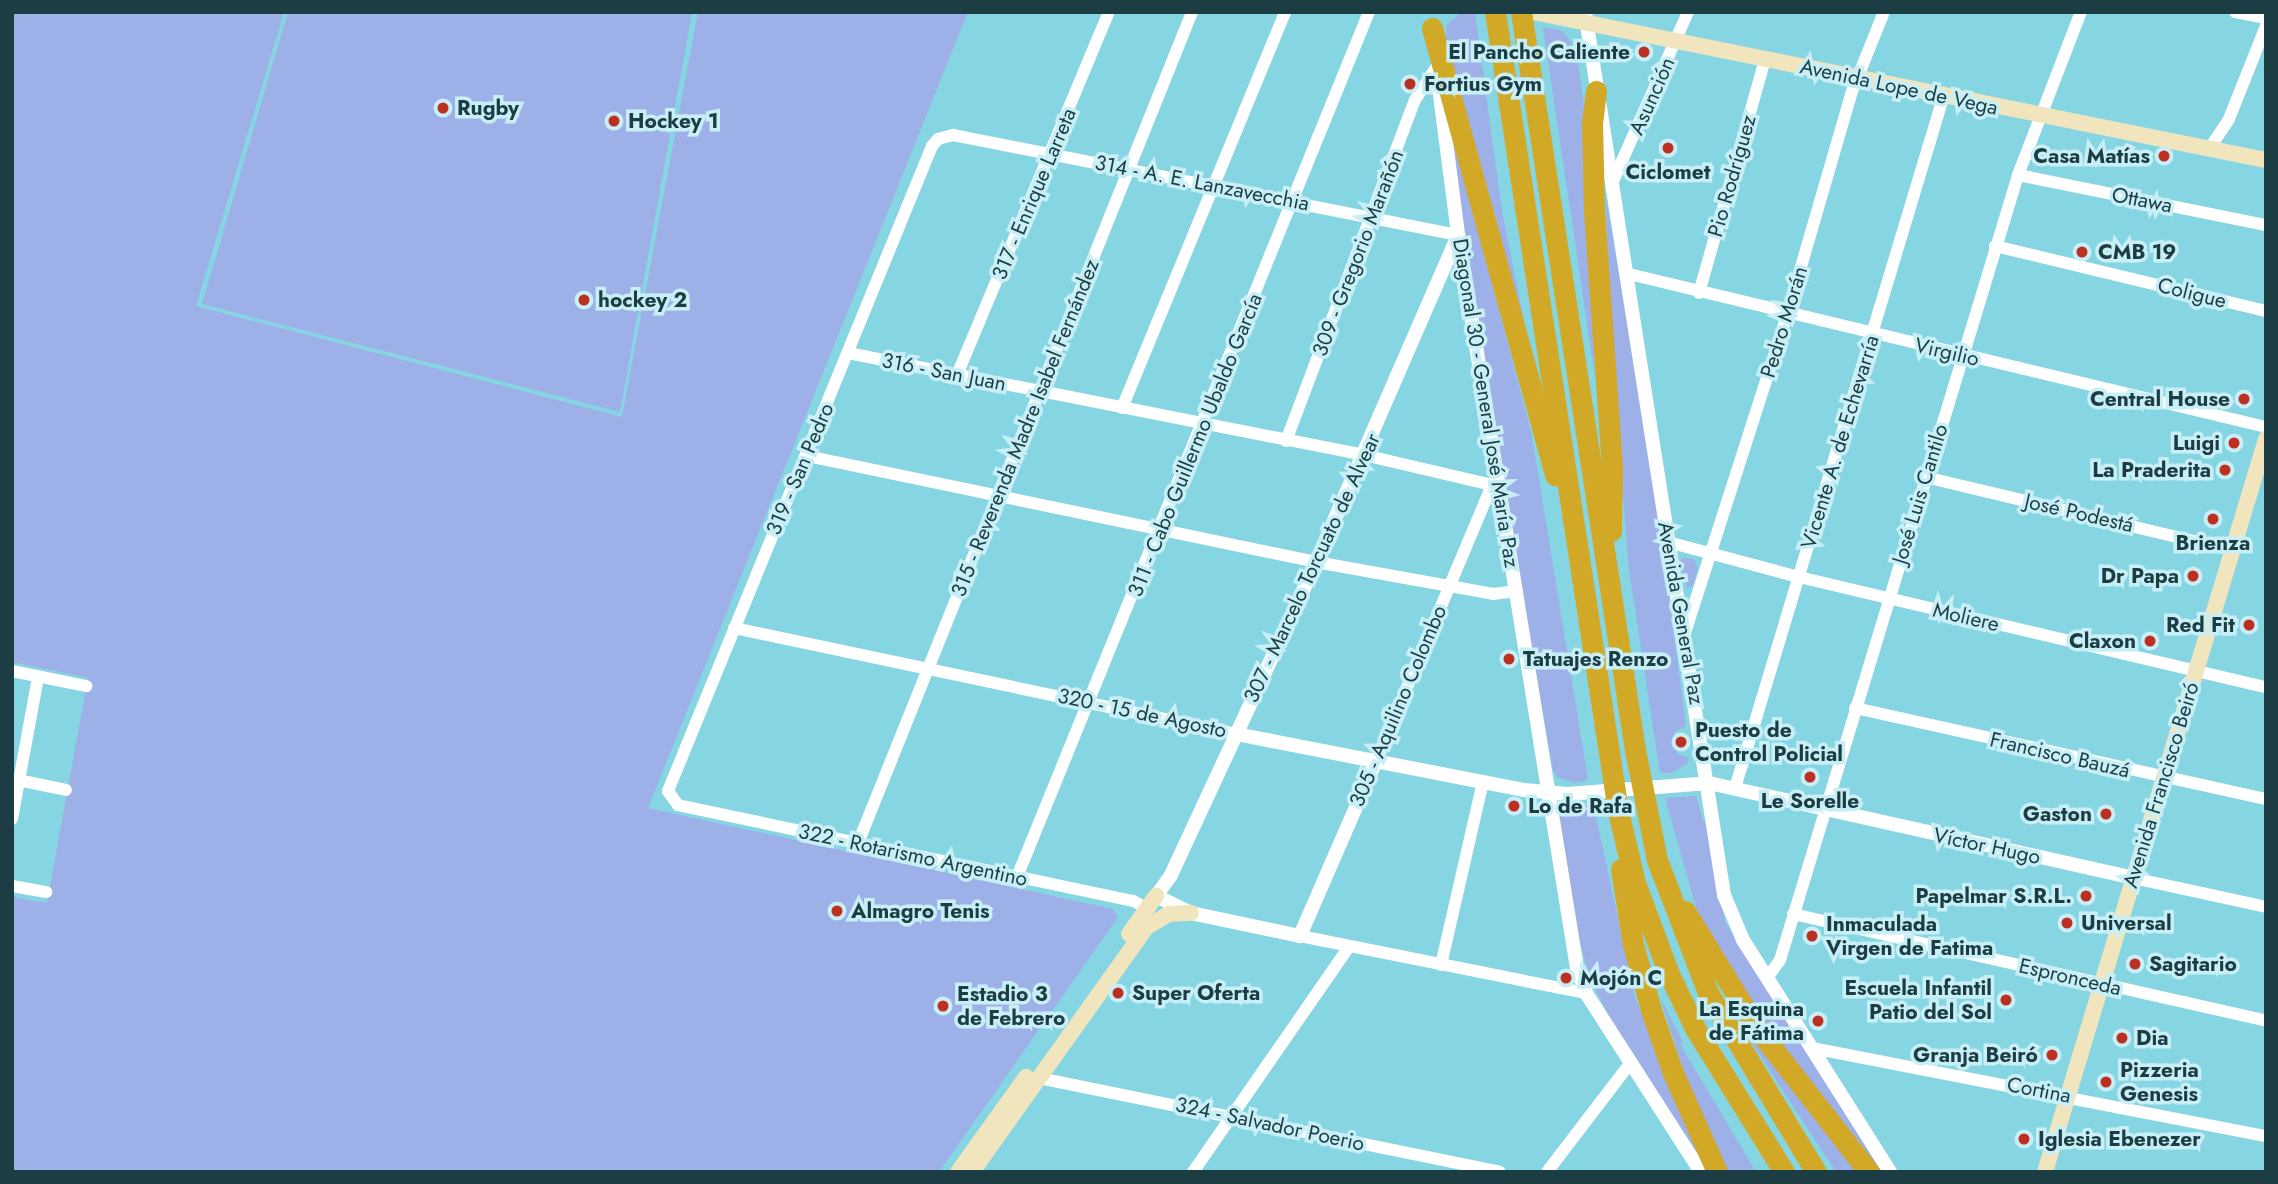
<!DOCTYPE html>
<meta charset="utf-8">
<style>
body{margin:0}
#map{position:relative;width:2278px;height:1184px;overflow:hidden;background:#85d5e3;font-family:Jost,sans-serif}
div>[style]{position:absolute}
.green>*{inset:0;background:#9eb0e8}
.minor>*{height:12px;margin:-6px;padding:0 6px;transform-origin:6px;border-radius:6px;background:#fff}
.tertiary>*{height:14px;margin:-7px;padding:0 7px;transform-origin:7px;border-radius:7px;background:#fff}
.secondary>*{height:16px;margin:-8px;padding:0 8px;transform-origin:8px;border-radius:8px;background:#f1e5be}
.motorway>*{height:21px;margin:-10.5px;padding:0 10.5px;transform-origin:10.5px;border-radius:10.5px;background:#d1a927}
.dots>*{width:19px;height:19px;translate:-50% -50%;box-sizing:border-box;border:4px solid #c9eff6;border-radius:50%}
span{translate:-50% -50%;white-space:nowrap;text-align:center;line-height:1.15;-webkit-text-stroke:7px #c9eff6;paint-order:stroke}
.poi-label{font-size:21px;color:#1b3d43;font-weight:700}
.right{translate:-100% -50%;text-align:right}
.left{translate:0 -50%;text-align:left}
.street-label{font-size:21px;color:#1b3d43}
.frame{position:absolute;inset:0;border:14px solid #1b3d43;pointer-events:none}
</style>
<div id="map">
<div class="green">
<i style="clip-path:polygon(12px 12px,284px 12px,196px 306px,622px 417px,698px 12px,968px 12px,648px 808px,1113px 909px,1118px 917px,939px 1172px,12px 1172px,12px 897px,47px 903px,88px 678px,12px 662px)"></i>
<i style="clip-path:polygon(288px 12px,692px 12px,620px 412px,202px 304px)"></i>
<i style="clip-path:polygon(1462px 12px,1475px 13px,1502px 211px,1526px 331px,1446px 39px,1447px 25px)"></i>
<i style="clip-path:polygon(1543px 27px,1563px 31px,1576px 50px,1585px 113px,1595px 377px)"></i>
<i style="clip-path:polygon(1446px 111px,1531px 431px,1587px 773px,1588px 780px,1575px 783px,1557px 777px,1553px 770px,1459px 232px)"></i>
<i style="clip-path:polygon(1605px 193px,1651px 459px,1686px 726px,1674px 732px,1677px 754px,1689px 758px,1688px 763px,1672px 773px,1660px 773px,1629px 570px,1613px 370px)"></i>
<i style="clip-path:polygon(1683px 558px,1694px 559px,1698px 568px,1693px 585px,1687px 588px,1680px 561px)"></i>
<i style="clip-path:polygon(1696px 796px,1703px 821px,1707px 821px,1725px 922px,1884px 1172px,1879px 1172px,1752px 1008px,1697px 911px,1665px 798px)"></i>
<i style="clip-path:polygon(1593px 803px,1635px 997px,1709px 1172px,1608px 1015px,1590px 978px,1574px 921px,1556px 809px)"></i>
<i style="clip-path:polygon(1660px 997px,1683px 1042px,1680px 1044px,1756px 1172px,1724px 1172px,1701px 1124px)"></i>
<i style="clip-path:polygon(1755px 1037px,1859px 1172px,1836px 1172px,1750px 1040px)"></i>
</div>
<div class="minor">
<i style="left:2235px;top:12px;width:32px;rotate:11deg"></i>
<i style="left:2209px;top:149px;width:36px;rotate:-56deg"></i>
<i style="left:2229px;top:119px;width:100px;rotate:-68.3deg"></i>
<i style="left:2018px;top:175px;width:253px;rotate:11.4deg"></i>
<i style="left:1614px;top:179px;width:183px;rotate:-66.1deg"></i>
<i style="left:1995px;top:246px;width:279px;rotate:13.5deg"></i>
<i style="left:1629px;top:274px;width:655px;rotate:13.51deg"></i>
<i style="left:1699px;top:293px;width:243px;rotate:-74.2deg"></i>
<i style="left:848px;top:353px;width:526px;rotate:11.18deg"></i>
<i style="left:1364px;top:455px;width:131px;rotate:13.2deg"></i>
<i style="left:957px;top:375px;width:394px;rotate:-67.3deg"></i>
<i style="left:1122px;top:408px;width:428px;rotate:-67.6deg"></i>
<i style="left:1286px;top:441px;width:365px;rotate:-69.3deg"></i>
<i style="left:1415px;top:100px;width:38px;rotate:-57deg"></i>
<i style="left:807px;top:456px;width:520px;rotate:11.76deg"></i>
<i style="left:1316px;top:562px;width:180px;rotate:10.2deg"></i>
<i style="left:1493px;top:594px;width:24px;rotate:-7deg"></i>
<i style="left:1925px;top:477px;width:316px;rotate:13.4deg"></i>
<i style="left:1668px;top:542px;width:136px;rotate:15deg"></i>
<i style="left:1799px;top:577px;width:480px;rotate:13.3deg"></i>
<i style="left:734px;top:628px;width:513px;rotate:11.92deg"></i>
<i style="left:1685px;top:633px;width:334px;rotate:-72.2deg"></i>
<i style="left:1787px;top:315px;width:230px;rotate:-73.8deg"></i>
<i style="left:1851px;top:94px;width:88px;rotate:-68.1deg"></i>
<i style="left:12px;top:671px;width:76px;rotate:11.5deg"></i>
<i style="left:1855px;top:708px;width:421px;rotate:12.5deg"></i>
<i style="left:1376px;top:761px;width:299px;rotate:-67.2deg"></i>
<i style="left:1492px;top:485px;width:8px;rotate:-23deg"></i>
<i style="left:13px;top:779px;width:54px;rotate:11.7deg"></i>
<i style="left:1735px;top:788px;width:724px;rotate:-73.22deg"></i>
<i style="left:12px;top:819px;width:144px;rotate:-79.6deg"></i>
<i style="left:858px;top:843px;width:896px;rotate:-68.1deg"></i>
<i style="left:1017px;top:877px;width:934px;rotate:-67.86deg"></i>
<i style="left:2133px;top:878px;width:136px;rotate:12.3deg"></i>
<i style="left:12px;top:886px;width:35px;rotate:10deg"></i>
<i style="left:1147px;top:908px;width:16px;rotate:-153deg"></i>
<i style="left:1133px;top:901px;width:465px;rotate:-168.1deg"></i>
<i style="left:678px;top:805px;width:17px;rotate:-126deg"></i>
<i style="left:668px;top:791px;width:697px;rotate:-67.74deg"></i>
<i style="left:932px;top:146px;width:9px;rotate:-49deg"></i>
<i style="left:938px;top:139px;width:16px;rotate:-15deg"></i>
<i style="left:953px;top:135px;width:515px;rotate:11.2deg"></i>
<i style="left:1793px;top:914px;width:485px;rotate:12.7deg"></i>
<i style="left:1300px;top:936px;width:292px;rotate:11.3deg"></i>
<i style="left:1441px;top:965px;width:189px;rotate:-77.1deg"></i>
<i style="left:1767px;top:978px;width:22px;rotate:-54deg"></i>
<i style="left:1780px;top:960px;width:820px;rotate:-73.13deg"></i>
<i style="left:2018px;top:175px;width:175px;rotate:-68.9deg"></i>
<i style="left:1812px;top:1048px;width:462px;rotate:11deg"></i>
<i style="left:1039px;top:1078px;width:470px;rotate:11.5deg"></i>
<i style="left:1193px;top:1172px;width:274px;rotate:-55.3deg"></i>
<i style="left:1547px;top:1172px;width:138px;rotate:-52.6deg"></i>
</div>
<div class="tertiary">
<i style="left:1585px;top:12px;width:894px;rotate:81.05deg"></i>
<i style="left:1724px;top:895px;width:49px;rotate:67.1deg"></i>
<i style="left:1743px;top:940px;width:275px;rotate:57.6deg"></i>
<i style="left:1438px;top:80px;width:156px;rotate:82.6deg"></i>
<i style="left:1458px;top:235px;width:743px;rotate:80.78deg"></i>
<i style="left:1577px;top:968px;width:27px;rotate:70deg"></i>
<i style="left:1586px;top:993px;width:213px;rotate:57.3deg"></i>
<i style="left:1236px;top:734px;width:294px;rotate:11deg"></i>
<i style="left:1525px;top:790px;width:42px;rotate:5.4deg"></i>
<i style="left:1567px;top:794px;width:142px;rotate:-4.4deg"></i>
<i style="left:1709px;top:783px;width:435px;rotate:12.6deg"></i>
<i style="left:1376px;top:761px;width:191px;rotate:113.5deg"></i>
<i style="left:1300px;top:936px;width:111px;rotate:-168.1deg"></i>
<i style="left:1191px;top:913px;width:39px;rotate:-154deg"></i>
<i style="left:1156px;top:896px;width:26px;rotate:-54deg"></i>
<i style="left:1171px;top:875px;width:345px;rotate:-65.1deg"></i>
<i style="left:1316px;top:562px;width:357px;rotate:-66.5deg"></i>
</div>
<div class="secondary">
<i style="left:1533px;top:12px;width:748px;rotate:11.42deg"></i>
<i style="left:1129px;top:934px;width:47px;rotate:-54.6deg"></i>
<i style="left:958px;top:1172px;width:117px;rotate:-54.4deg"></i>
<i style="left:972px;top:1172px;width:301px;rotate:-54.5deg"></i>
<i style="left:1147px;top:927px;width:26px;rotate:-31deg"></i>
<i style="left:1169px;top:914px;width:22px;rotate:-3deg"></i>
<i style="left:2045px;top:1172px;width:766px;rotate:-73.22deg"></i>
</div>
<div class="motorway">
<i style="left:1495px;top:12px;width:808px;rotate:81.25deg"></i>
<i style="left:1618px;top:811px;width:74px;rotate:76.7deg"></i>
<i style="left:1635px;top:883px;width:97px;rotate:69.5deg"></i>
<i style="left:1669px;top:974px;width:62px;rotate:64.3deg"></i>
<i style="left:1696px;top:1030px;width:167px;rotate:58.2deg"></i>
<i style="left:1521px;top:12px;width:747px;rotate:81.22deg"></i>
<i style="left:1635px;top:750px;width:112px;rotate:78.7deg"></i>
<i style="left:1657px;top:860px;width:142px;rotate:69deg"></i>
<i style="left:1708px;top:993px;width:209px;rotate:58.9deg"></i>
<i style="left:1432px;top:28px;width:464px;rotate:74.6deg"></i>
<i style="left:1596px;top:91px;width:31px;rotate:97deg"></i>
<i style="left:1592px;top:122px;width:88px;rotate:88.7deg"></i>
<i style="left:1594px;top:210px;width:260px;rotate:86deg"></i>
<i style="left:1612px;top:469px;width:62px;rotate:90.9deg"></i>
<i style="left:1621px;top:869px;width:76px;rotate:80.9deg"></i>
<i style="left:1633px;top:944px;width:68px;rotate:74.7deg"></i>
<i style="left:1651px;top:1010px;width:67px;rotate:70.8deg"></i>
<i style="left:1673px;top:1073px;width:108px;rotate:66deg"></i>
<i style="left:1685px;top:911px;width:136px;rotate:58.5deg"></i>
<i style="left:1756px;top:1027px;width:184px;rotate:52.1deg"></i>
</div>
<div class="dots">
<i style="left:1644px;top:52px;background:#bd3021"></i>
<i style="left:1410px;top:84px;background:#bd3021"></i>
<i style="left:443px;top:108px;background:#bd3021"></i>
<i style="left:614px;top:121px;background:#bd3021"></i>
<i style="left:1668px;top:148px;background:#bd3021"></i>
<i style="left:2164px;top:156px;background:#bd3021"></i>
<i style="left:2082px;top:252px;background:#bd3021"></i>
<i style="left:584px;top:300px;background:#bd3021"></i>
<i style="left:2244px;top:399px;background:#bd3021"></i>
<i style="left:2234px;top:443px;background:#bd3021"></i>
<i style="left:2225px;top:470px;background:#bd3021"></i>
<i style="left:2213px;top:519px;background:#bd3021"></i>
<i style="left:2193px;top:576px;background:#bd3021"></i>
<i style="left:2249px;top:625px;background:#bd3021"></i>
<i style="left:2150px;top:641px;background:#bd3021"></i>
<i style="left:1509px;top:659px;background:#bd3021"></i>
<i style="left:1681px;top:742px;background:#bd3021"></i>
<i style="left:1810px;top:777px;background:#bd3021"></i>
<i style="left:1514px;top:806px;background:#bd3021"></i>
<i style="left:2106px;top:814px;background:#bd3021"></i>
<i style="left:2086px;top:896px;background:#bd3021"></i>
<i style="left:837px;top:911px;background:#bd3021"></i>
<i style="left:2067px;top:923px;background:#bd3021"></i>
<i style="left:1812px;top:936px;background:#bd3021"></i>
<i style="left:2135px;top:964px;background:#bd3021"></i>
<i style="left:1566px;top:978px;background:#bd3021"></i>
<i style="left:1118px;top:993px;background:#bd3021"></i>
<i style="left:2006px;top:1000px;background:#bd3021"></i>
<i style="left:943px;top:1006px;background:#bd3021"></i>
<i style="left:1818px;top:1021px;background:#bd3021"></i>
<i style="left:2122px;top:1038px;background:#bd3021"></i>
<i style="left:2052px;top:1055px;background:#bd3021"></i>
<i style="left:2106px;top:1082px;background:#bd3021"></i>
<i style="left:2024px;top:1139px;background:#bd3021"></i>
</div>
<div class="poi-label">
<span class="right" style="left:1630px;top:52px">El Pancho Caliente</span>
<span class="left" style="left:1424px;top:84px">Fortius Gym</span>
<span class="left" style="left:457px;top:108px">Rugby</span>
<span class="left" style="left:628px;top:121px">Hockey 1</span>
<span class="right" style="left:2150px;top:156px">Casa Matías</span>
<span style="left:1668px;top:172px">Ciclomet</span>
<span class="left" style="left:2098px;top:252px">CMB 19</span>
<span class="left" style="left:598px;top:300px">hockey 2</span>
<span class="right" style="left:2230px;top:399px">Central House</span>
<span class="right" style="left:2220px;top:443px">Luigi</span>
<span class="right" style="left:2211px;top:470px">La Praderita</span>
<span style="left:2213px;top:543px">Brienza</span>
<span class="right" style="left:2179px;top:576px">Dr Papa</span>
<span class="right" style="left:2235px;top:625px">Red Fit</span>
<span class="right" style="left:2136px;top:641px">Claxon</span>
<span class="left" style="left:1523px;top:659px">Tatuajes Renzo</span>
<span class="left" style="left:1695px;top:742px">Puesto de<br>Control Policial</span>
<span style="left:1810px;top:801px">Le Sorelle</span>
<span class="left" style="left:1528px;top:806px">Lo de Rafa</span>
<span class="right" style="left:2092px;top:814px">Gaston</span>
<span class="right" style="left:2072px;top:896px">Papelmar S.R.L.</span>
<span class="left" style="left:851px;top:911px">Almagro Tenis</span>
<span class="left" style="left:2081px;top:923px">Universal</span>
<span class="left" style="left:1826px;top:936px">Inmaculada<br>Virgen de Fatima</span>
<span class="left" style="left:2149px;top:964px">Sagitario</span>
<span class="left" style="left:1580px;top:978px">Mojón C</span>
<span class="right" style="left:1992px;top:1000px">Escuela Infantil<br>Patio del Sol</span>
<span class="left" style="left:1132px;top:993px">Super Oferta</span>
<span class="left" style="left:957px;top:1006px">Estadio 3<br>de Febrero</span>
<span class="right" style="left:1804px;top:1021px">La Esquina<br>de Fátima</span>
<span class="left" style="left:2136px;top:1038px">Dia</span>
<span class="right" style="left:2038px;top:1055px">Granja Beiró</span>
<span class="left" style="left:2120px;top:1082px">Pizzeria<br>Genesis</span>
<span class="left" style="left:2038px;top:1139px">Iglesia Ebenezer</span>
</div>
<div class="street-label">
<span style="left:1899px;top:87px;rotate:12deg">Avenida Lope de Vega</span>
<span style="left:1652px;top:96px;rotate:-66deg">Asunción</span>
<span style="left:1732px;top:176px;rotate:-74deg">Pio Rodríguez</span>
<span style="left:1202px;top:183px;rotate:11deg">314 - A. E. Lanzavecchia</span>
<span style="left:1034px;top:194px;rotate:-67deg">317 - Enrique Larreta</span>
<span style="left:2142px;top:200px;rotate:11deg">Ottawa</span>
<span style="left:1358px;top:253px;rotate:-69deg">309 - Gregorio Marañón</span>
<span style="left:2192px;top:293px;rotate:14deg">Coligue</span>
<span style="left:1784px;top:322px;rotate:-73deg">Pedro Morán</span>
<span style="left:1947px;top:352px;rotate:13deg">Virgilio</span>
<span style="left:944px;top:372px;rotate:11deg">316 - San Juan</span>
<span style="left:1486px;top:403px;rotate:81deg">Diagonal 30 - General José María Paz</span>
<span style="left:1025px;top:428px;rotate:-68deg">315 - Reverenda Madre Isabel Fernández</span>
<span style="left:1840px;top:442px;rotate:-73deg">Vicente A. de Echevarría</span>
<span style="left:1195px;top:445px;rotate:-68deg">311 - Cabo Guillermo Ubaldo García</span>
<span style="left:800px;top:469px;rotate:-67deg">319 - San Pedro</span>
<span style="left:1920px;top:494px;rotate:-73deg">José Luis Cantilo</span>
<span style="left:2079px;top:513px;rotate:13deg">José Podestá</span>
<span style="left:1312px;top:568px;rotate:-65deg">307 - Marcelo Torcuato de Alvear</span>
<span style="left:1681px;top:613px;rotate:80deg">Avenida General Paz</span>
<span style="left:1966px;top:617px;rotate:13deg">Moliere</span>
<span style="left:1398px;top:706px;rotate:-67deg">305 - Aquilino Colombo</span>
<span style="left:1142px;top:713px;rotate:12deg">320 - 15 de Agosto</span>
<span style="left:2060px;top:755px;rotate:13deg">Francisco Bauzá</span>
<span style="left:2161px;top:785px;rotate:-73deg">Avenida Francisco Beiró</span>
<span style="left:1987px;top:846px;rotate:12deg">Víctor Hugo</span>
<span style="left:913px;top:855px;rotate:12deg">322 - Rotarismo Argentino</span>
<span style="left:2070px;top:977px;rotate:13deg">Espronceda</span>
<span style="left:2039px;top:1090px;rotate:11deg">Cortina</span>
<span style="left:1270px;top:1124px;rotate:12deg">324 - Salvador Poerio</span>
</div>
<div class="frame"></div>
</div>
